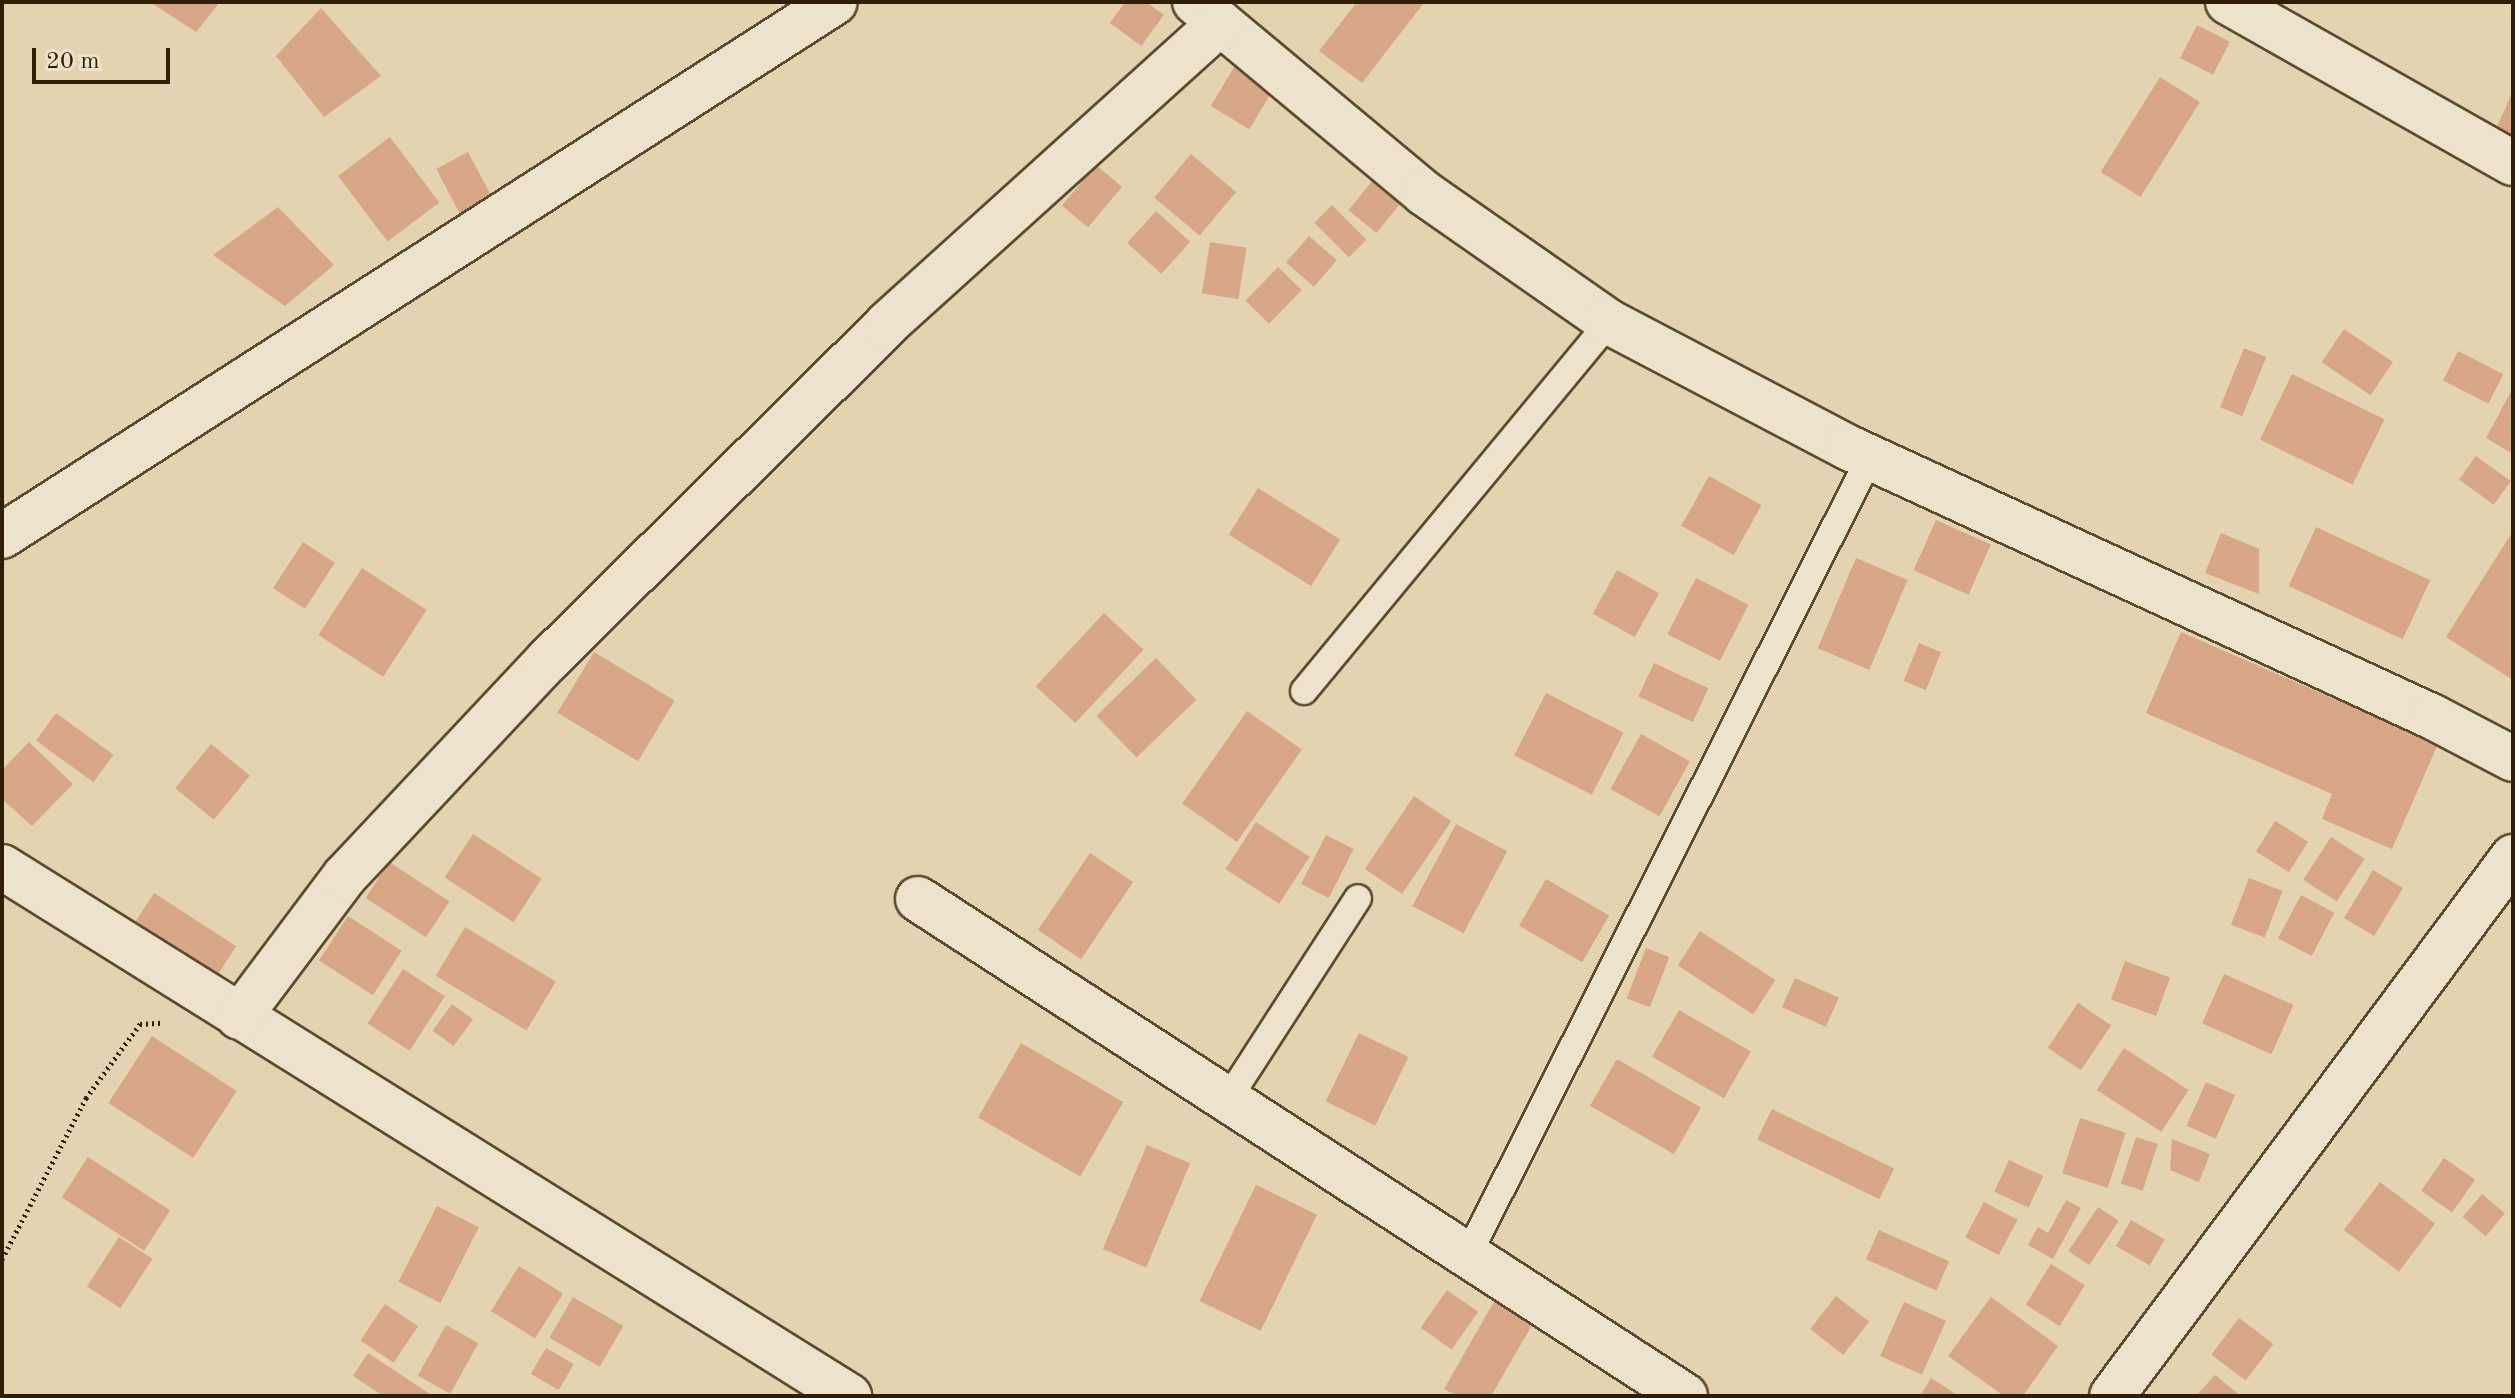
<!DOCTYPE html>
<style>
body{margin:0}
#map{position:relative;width:2515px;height:1398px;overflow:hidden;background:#e4d3b0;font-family:"Old Standard TT",serif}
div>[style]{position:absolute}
.building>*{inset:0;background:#d8a787;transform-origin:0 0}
.path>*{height:5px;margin-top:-2.5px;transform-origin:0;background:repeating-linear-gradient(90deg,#2f1e03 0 2px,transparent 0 6px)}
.roads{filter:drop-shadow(2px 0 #5c4b2e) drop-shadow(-2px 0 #5c4b2e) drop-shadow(0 2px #5c4b2e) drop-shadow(0 -2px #5c4b2e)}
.lane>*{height:26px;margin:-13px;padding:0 13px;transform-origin:13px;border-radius:13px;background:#ede2cc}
.street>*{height:44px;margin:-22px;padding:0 22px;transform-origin:22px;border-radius:22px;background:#ede2cc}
span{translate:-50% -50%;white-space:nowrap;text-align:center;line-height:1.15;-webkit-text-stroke:7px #ede2cc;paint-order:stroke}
.frame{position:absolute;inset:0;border:4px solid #2f1e03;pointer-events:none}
.scale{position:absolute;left:32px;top:48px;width:138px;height:36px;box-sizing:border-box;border:4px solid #2f1e03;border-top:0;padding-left:10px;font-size:24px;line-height:28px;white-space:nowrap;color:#2f1e03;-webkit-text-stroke:6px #ede2cc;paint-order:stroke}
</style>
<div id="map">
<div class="building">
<i style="clip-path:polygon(150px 2px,220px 2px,196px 32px)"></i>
<i style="clip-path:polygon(1125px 2px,1146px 2px,1164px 15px,1141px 46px,1110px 23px)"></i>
<i style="clip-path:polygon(1357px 2px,1423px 4px,1362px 83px,1319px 51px)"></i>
<i style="clip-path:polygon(321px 8px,381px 76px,324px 117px,276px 56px)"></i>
<i style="left:2197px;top:25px;width:37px;height:37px;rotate:27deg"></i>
<i style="left:1236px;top:64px;width:45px;height:49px;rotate:31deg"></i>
<i style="left:2160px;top:77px;width:47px;height:112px;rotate:32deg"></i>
<i style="clip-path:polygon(2513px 91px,2513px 139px,2495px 131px)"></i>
<i style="left:390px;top:137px;width:82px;height:65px;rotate:53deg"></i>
<i style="left:468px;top:152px;width:51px;height:36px;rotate:62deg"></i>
<i style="left:1191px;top:154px;width:59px;height:57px;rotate:40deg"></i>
<i style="left:1096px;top:165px;width:34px;height:53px;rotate:40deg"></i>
<i style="left:1373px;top:180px;width:36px;height:39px;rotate:39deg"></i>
<i style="left:1332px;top:205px;width:49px;height:25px;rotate:45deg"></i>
<i style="clip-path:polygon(278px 207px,334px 265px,285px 306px,213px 255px)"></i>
<i style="left:1156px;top:211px;width:46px;height:43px;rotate:42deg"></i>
<i style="left:1309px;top:236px;width:37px;height:35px;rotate:41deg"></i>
<i style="left:1210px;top:242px;width:37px;height:52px;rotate:9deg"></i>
<i style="left:1278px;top:267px;width:33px;height:47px;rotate:44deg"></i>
<i style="left:2344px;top:329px;width:59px;height:40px;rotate:34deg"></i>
<i style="left:2244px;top:348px;width:24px;height:64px;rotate:22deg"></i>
<i style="left:2458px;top:351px;width:51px;height:33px;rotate:27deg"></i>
<i style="left:2292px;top:374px;width:103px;height:73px;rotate:26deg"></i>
<i style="clip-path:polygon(2513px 388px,2513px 454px,2486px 438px)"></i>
<i style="left:2476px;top:456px;width:43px;height:29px;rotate:36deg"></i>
<i style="left:1709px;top:476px;width:60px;height:57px;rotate:29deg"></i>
<i style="left:1258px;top:488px;width:97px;height:55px;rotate:32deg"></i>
<i style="left:1936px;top:520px;width:60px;height:55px;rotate:24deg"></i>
<i style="left:2316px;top:527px;width:126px;height:65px;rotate:25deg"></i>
<i style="clip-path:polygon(2513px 531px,2513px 680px,2446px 637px)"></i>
<i style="clip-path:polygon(2221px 533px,2259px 549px,2259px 594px,2205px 573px)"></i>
<i style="left:303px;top:542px;width:38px;height:55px;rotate:33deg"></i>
<i style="left:1856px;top:558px;width:56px;height:98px;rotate:23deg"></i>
<i style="left:362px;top:568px;width:77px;height:80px;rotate:33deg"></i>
<i style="left:1617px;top:570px;width:48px;height:50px;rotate:29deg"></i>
<i style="left:1696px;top:578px;width:59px;height:63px;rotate:27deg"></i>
<i style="left:1104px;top:613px;width:54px;height:100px;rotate:43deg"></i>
<i style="clip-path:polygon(2181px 632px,2438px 744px,2392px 849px,2322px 819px,2332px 794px,2146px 713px)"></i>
<i style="left:1919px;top:643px;width:24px;height:41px;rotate:22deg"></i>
<i style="left:594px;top:652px;width:94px;height:71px;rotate:31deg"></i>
<i style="left:1156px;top:658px;width:58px;height:83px;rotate:46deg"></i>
<i style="left:1654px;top:663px;width:60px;height:37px;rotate:25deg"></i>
<i style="left:1546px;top:693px;width:87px;height:70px;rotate:27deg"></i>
<i style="left:1247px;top:711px;width:67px;height:113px;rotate:35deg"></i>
<i style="left:56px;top:713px;width:71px;height:34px;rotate:36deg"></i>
<i style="left:1641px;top:734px;width:56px;height:63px;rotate:29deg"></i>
<i style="clip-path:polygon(29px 742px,73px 784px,32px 826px,2px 799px,2px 770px)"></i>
<i style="left:211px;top:744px;width:50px;height:57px;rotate:39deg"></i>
<i style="left:1414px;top:796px;width:45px;height:88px;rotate:34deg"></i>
<i style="left:2275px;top:821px;width:39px;height:36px;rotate:32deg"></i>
<i style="left:1256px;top:822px;width:64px;height:56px;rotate:33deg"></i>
<i style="left:1456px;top:824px;width:58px;height:93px;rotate:28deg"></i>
<i style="left:473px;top:834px;width:82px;height:52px;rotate:33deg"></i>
<i style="left:1326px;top:835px;width:31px;height:55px;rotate:27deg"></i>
<i style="left:2331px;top:837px;width:40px;height:51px;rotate:33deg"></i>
<i style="left:1090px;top:853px;width:52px;height:93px;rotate:34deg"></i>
<i style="left:389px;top:862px;width:72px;height:43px;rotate:33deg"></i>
<i style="left:2373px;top:870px;width:35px;height:56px;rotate:31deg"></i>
<i style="left:2249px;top:878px;width:36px;height:50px;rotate:21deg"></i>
<i style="left:1546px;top:879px;width:73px;height:54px;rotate:30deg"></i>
<i style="left:154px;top:893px;width:98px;height:70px;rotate:33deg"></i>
<i style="left:2301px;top:895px;width:38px;height:49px;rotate:28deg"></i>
<i style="left:348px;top:916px;width:64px;height:53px;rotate:33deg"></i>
<i style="left:465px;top:927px;width:106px;height:57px;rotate:31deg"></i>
<i style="left:1700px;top:931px;width:90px;height:41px;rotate:33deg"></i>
<i style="left:1646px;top:948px;width:25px;height:54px;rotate:21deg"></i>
<i style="left:2125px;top:961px;width:48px;height:41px;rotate:20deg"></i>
<i style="left:403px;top:969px;width:50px;height:65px;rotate:33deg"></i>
<i style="left:2224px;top:974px;width:76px;height:54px;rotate:24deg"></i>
<i style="left:1795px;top:978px;width:48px;height:32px;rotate:24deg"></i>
<i style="left:2078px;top:1003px;width:40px;height:54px;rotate:34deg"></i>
<i style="left:452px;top:1004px;width:26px;height:33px;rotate:36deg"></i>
<i style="left:1679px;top:1010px;width:83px;height:54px;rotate:30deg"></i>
<i style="left:1359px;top:1033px;width:55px;height:76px;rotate:26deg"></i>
<i style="left:152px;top:1036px;width:101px;height:80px;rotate:33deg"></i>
<i style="left:1021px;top:1043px;width:118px;height:86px;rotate:30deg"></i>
<i style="left:2124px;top:1048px;width:77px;height:50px;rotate:33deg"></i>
<i style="left:1617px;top:1059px;width:97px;height:54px;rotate:30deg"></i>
<i style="left:2206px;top:1082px;width:32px;height:48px;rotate:24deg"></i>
<i style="left:1772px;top:1109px;width:136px;height:34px;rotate:26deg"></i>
<i style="left:2080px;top:1118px;width:48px;height:58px;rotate:18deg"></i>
<i style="left:2136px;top:1137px;width:23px;height:49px;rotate:18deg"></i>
<i style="clip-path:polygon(2172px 1139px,2210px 1154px,2199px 1182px,2170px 1170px)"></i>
<i style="left:1147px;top:1145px;width:47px;height:113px;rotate:23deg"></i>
<i style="left:88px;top:1157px;width:98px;height:48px;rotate:33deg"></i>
<i style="left:2444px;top:1158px;width:38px;height:40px;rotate:35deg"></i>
<i style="left:2009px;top:1160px;width:38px;height:35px;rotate:25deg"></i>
<i style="left:2380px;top:1182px;width:69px;height:60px;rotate:37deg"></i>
<i style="left:1256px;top:1185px;width:68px;height:129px;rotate:26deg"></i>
<i style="left:2482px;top:1194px;width:30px;height:30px;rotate:40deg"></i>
<i style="clip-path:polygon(2066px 1200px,2081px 1208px,2053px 1259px,2028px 1245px,2038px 1227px,2048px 1233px)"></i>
<i style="left:1984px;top:1202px;width:38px;height:40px;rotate:28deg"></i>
<i style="left:437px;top:1206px;width:47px;height:85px;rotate:27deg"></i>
<i style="left:2098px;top:1207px;width:25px;height:53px;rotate:34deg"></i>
<i style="left:2131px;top:1220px;width:39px;height:30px;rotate:30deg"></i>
<i style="left:1879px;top:1230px;width:77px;height:32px;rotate:24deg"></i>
<i style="left:119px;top:1237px;width:40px;height:59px;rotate:33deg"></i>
<i style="left:2051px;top:1264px;width:40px;height:48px;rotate:32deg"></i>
<i style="left:519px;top:1266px;width:52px;height:53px;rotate:32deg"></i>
<i style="left:1447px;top:1290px;width:38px;height:46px;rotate:35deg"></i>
<i style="clip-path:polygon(1500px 1291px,1539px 1313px,1491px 1396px,1457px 1396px,1444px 1389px)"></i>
<i style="left:1836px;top:1296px;width:42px;height:42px;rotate:38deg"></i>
<i style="left:573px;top:1297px;width:58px;height:47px;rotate:30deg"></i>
<i style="clip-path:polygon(1991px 1297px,2058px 1346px,2023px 1396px,2004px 1396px,1948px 1356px)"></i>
<i style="left:1904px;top:1302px;width:46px;height:59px;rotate:24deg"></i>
<i style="left:385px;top:1304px;width:40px;height:44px;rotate:34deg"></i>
<i style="left:2239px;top:1318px;width:43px;height:46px;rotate:37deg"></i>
<i style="left:446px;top:1325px;width:37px;height:58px;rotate:29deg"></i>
<i style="left:546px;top:1348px;width:32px;height:30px;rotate:30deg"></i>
<i style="clip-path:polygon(368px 1353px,433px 1396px,383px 1396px,353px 1376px)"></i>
<i style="clip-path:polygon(2215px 1375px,2241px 1396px,2196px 1396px)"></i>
<i style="clip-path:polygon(1931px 1378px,1959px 1396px,1920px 1396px)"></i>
</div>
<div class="path">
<i style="left:2px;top:1259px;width:182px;rotate:-62.4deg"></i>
<i style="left:86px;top:1098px;width:92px;rotate:-53.9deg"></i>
<i style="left:140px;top:1024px;width:22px;rotate:-3deg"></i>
</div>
<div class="roads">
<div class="lane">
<i style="left:1304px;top:691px;width:479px;rotate:-50.4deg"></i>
<i style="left:1228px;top:1099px;width:239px;rotate:-57.1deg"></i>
<i style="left:1468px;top:1255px;width:894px;rotate:-63.26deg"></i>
</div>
<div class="street">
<i style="left:1195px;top:2px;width:298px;rotate:39.8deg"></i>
<i style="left:1424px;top:193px;width:226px;rotate:34.9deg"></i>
<i style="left:1609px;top:322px;width:269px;rotate:27.7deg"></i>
<i style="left:1847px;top:447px;width:645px;rotate:24.74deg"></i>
<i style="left:2433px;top:717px;width:90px;rotate:27.7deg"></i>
<i style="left:2228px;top:2px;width:327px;rotate:29.5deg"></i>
<i style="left:2px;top:536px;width:989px;rotate:-32.66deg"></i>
<i style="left:2px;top:867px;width:999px;rotate:31.99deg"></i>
<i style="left:918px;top:899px;width:914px;rotate:32.94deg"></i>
<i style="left:239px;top:1017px;width:176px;rotate:-53.1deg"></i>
<i style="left:345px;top:876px;width:296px;rotate:-46.8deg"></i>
<i style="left:548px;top:660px;width:477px;rotate:-44.7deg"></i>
<i style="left:887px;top:324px;width:447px;rotate:-42.1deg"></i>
<i style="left:2112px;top:1396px;width:672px;rotate:-53.35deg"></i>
</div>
</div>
<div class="frame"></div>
<div class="scale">20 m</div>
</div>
